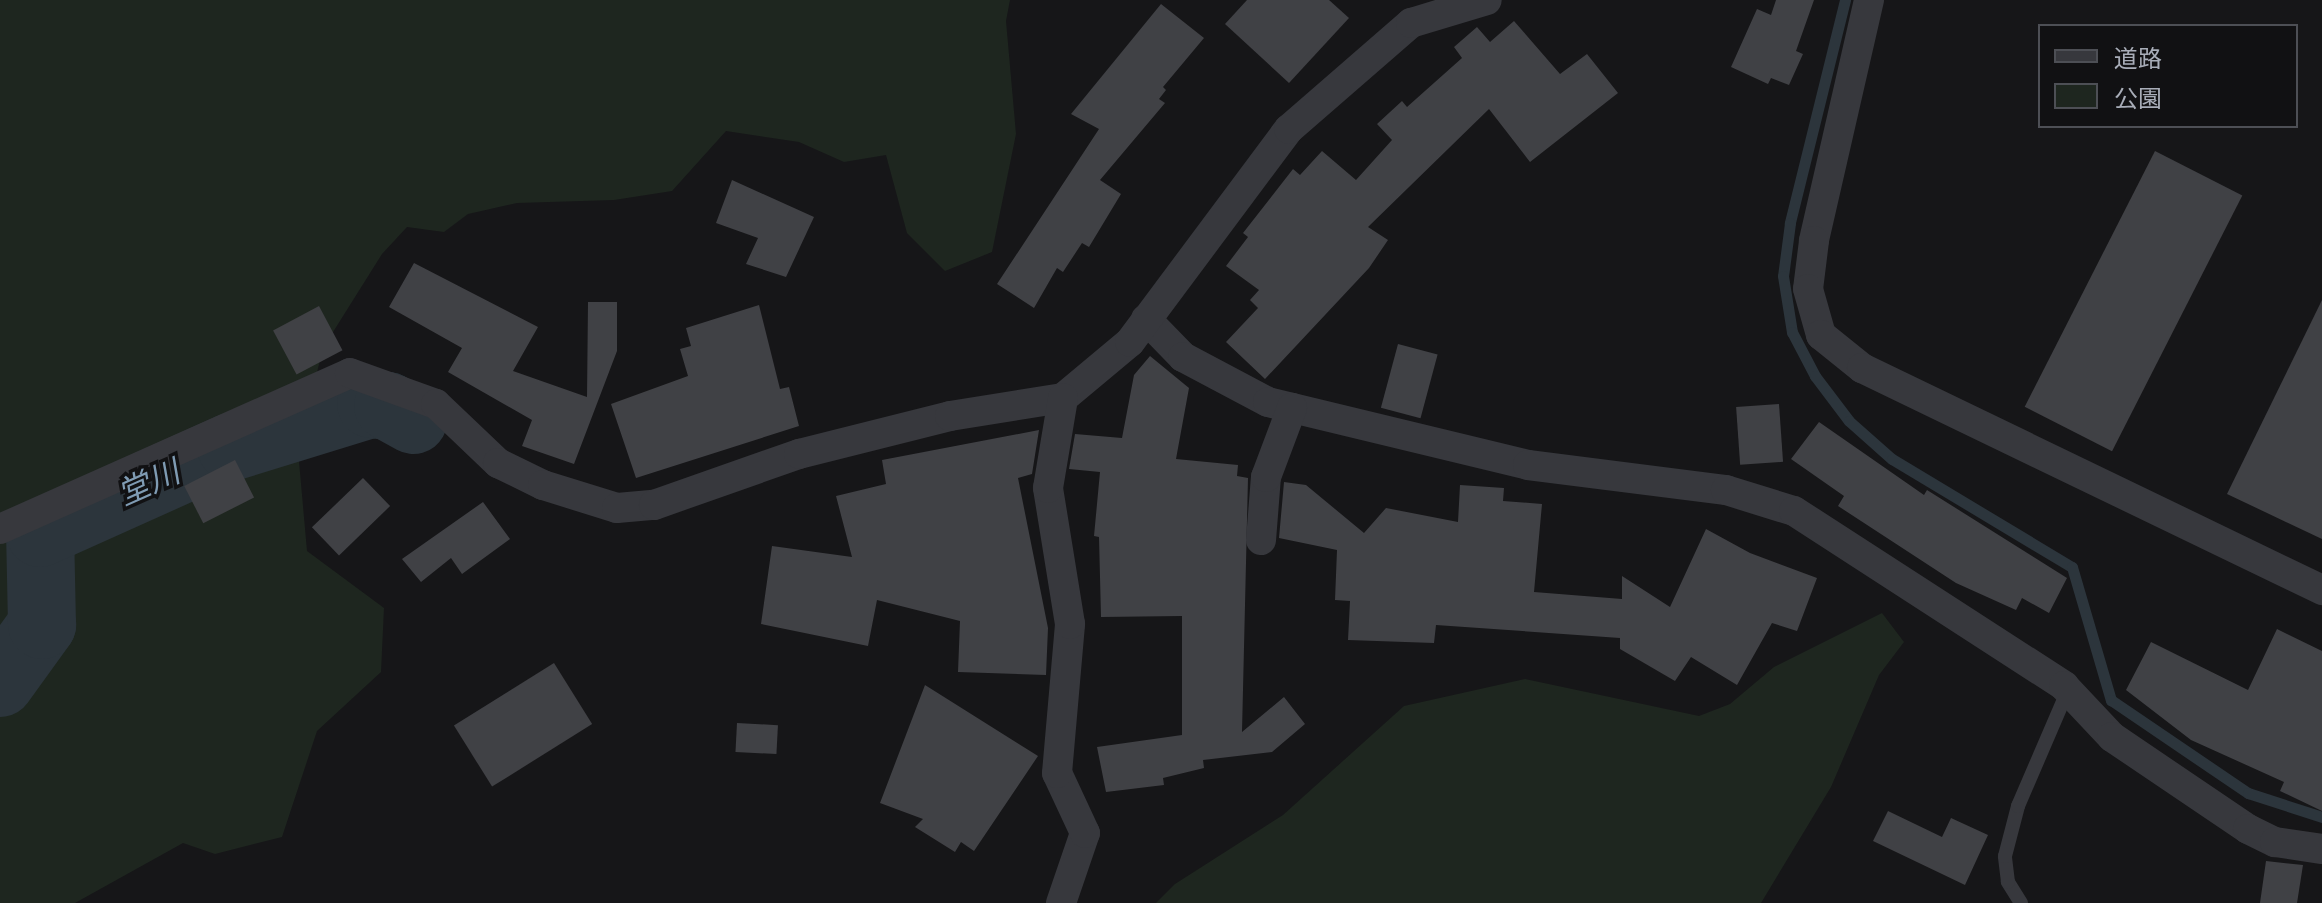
<!DOCTYPE html>
<meta charset="utf-8">
<style>
body{margin:0}
#map{position:relative;width:2322px;height:903px;overflow:hidden;background:#161618;font-family:Karla,"Noto Sans JP",sans-serif}
div>[style]{position:absolute}
.green>*{inset:0;background:#1e261f}
.stream>*{height:11px;margin:-5.5px;padding:0 5.5px;transform-origin:5.5px;border-radius:5.5px;background:#2c353c}
.river>*{height:68px;margin:-34px;padding:0 34px;transform-origin:34px;border-radius:34px;background:#2c353c}
.building>*{inset:0;background:#404145;transform-origin:0 0}
.lane>*{height:14px;margin:-7px;padding:0 7px;transform-origin:7px;border-radius:7px;background:#37383d}
.street>*{height:30px;margin:-15px;padding:0 15px;transform-origin:15px;border-radius:15px;background:#37383d}
span{translate:-50% -50%;white-space:nowrap;text-align:center;line-height:1.15;-webkit-text-stroke:7px #111113;paint-order:stroke}
.water-label{font-size:32px;color:#7f9bb3;font-style:italic}
.legend{position:absolute;left:2038px;top:24px;width:260px;height:104px;box-sizing:border-box;background:#111113;border:2px solid #4d4f55;margin:0;padding:10px 14px;list-style:none;font-size:24px;color:#a8adb8}
.legend li{display:flex;align-items:center;gap:16px;height:40px}
.legend b{width:40px;border:2px solid #4d4f55}
</style>
<div id="map">
<div class="green">
<i style="clip-path:polygon(0 0,1010px 0,1006px 21px,1016px 134px,992px 252px,945px 271px,907px 233px,886px 155px,844px 162px,799px 142px,726px 131px,672px 191px,614px 200px,517px 203px,468px 214px,444px 232px,407px 227px,382px 254px,323px 348px,298px 450px,307px 551px,384px 608px,381px 672px,317px 731px,282px 837px,215px 854px,183px 843px,75px 903px,0 903px)"></i>
<i style="clip-path:polygon(1882px 613px,1904px 642px,1879px 675px,1831px 787px,1761px 903px,1156px 903px,1175px 884px,1283px 815px,1404px 706px,1525px 679px,1699px 716px,1730px 704px,1774px 667px)"></i>
</div>
<div class="stream">
<i style="left:1845px;top:0;width:230px;rotate:103.9deg"></i>
<i style="left:1790px;top:223px;width:53px;rotate:97.5deg"></i>
<i style="left:1783px;top:276px;width:57px;rotate:80.9deg"></i>
<i style="left:1792px;top:332px;width:50px;rotate:62.4deg"></i>
<i style="left:1815px;top:376px;width:56px;rotate:52.9deg"></i>
<i style="left:1849px;top:421px;width:57px;rotate:41.5deg"></i>
<i style="left:1892px;top:459px;width:210px;rotate:31deg"></i>
<i style="left:2072px;top:567px;width:139px;rotate:73.7deg"></i>
<i style="left:2111px;top:700px;width:166px;rotate:34.2deg"></i>
<i style="left:2248px;top:793px;width:78px;rotate:18deg"></i>
</div>
<div class="river">
<i style="left:0;top:683px;width:72px;rotate:-54.1deg"></i>
<i style="left:42px;top:625px;width:92px;rotate:-91.2deg"></i>
<i style="left:40px;top:533px;width:209px;rotate:-24.2deg"></i>
<i style="left:231px;top:447px;width:146px;rotate:-17.1deg"></i>
<i style="left:371px;top:404px;width:17px;rotate:7deg"></i>
<i style="left:388px;top:406px;width:29px;rotate:29deg"></i>
</div>
<div class="building">
<i style="clip-path:polygon(1247px 0,1329px 0,1349px 18px,1289px 83px,1225px 24px)"></i>
<i style="clip-path:polygon(1776px 0,1814px 0,1796px 51px,1803px 54px,1789px 85px,1771px 78px,1768px 84px,1731px 67px,1757px 9px,1771px 15px)"></i>
<i style="clip-path:polygon(1161px 4px,1204px 38px,1163px 87px,1166px 90px,1159px 99px,1165px 103px,1100px 180px,1121px 194px,1089px 247px,1082px 243px,1063px 272px,1057px 268px,1034px 308px,997px 284px,1099px 129px,1071px 114px)"></i>
<i style="clip-path:polygon(1514px 21px,1560px 74px,1587px 54px,1618px 93px,1530px 162px,1489px 109px,1368px 227px,1388px 240px,1369px 268px,1265px 379px,1226px 342px,1258px 308px,1250px 300px,1259px 290px,1226px 266px,1248px 237px,1243px 233px,1293px 169px,1300px 175px,1322px 151px,1356px 180px,1392px 140px,1377px 124px,1402px 101px,1407px 107px,1462px 58px,1454px 47px,1477px 27px,1490px 42px)"></i>
<i style="left:2155px;top:151px;width:98px;height:287px;rotate:27deg"></i>
<i style="clip-path:polygon(732px 180px,814px 217px,786px 277px,746px 264px,758px 238px,716px 223px)"></i>
<i style="clip-path:polygon(414px 263px,538px 327px,513px 371px,587px 397px,588px 302px,617px 302px,617px 351px,574px 464px,522px 446px,532px 420px,448px 372px,462px 348px,389px 307px)"></i>
<i style="clip-path:polygon(2322px 300px,2322px 539px,2227px 494px)"></i>
<i style="clip-path:polygon(759px 305px,780px 389px,789px 387px,799px 426px,636px 478px,611px 404px,688px 376px,680px 349px,691px 346px,686px 328px)"></i>
<i style="left:319px;top:306px;width:50px;height:52px;rotate:62deg"></i>
<i style="left:1398px;top:344px;width:41px;height:66px;rotate:15deg"></i>
<i style="clip-path:polygon(1150px 356px,1189px 388px,1176px 459px,1238px 465px,1237px 476px,1248px 478px,1242px 732px,1284px 697px,1305px 724px,1272px 752px,1203px 760px,1204px 768px,1163px 778px,1164px 785px,1106px 792px,1097px 747px,1182px 735px,1182px 616px,1101px 617px,1099px 537px,1094px 536px,1100px 472px,1069px 469px,1075px 434px,1122px 438px,1134px 375px)"></i>
<i style="left:1779px;top:404px;width:58px;height:43px;rotate:86deg"></i>
<i style="clip-path:polygon(1819px 422px,1924px 495px,1927px 490px,2067px 578px,2049px 613px,2022px 598px,2016px 610px,1956px 583px,1838px 506px,1844px 496px,1791px 459px)"></i>
<i style="clip-path:polygon(1039px 430px,1032px 474px,1018px 478px,1048px 628px,1046px 675px,958px 672px,960px 621px,877px 600px,868px 646px,761px 624px,772px 546px,852px 557px,836px 496px,886px 484px,882px 460px)"></i>
<i style="left:235px;top:460px;width:42px;height:57px;rotate:63deg"></i>
<i style="left:363px;top:478px;width:39px;height:71px;rotate:46deg"></i>
<i style="clip-path:polygon(1284px 482px,1306px 485px,1364px 533px,1386px 508px,1458px 522px,1460px 485px,1504px 488px,1503px 501px,1542px 504px,1534px 592px,1622px 599px,1622px 576px,1670px 607px,1706px 529px,1750px 553px,1817px 578px,1797px 631px,1772px 623px,1737px 685px,1691px 657px,1675px 681px,1620px 649px,1620px 638px,1436px 625px,1434px 643px,1348px 640px,1350px 601px,1335px 600px,1337px 550px,1279px 538px)"></i>
<i style="clip-path:polygon(483px 502px,510px 539px,462px 574px,451px 558px,421px 582px,402px 559px)"></i>
<i style="clip-path:polygon(2277px 629px,2322px 651px,2322px 811px,2280px 791px,2284px 782px,2191px 740px,2126px 690px,2151px 642px,2248px 690px)"></i>
<i style="left:554px;top:663px;width:72px;height:118px;rotate:58deg"></i>
<i style="clip-path:polygon(925px 685px,1038px 756px,974px 851px,961px 842px,955px 852px,915px 827px,923px 819px,880px 803px)"></i>
<i style="left:737px;top:723px;width:41px;height:29px;rotate:3deg"></i>
<i style="clip-path:polygon(1888px 811px,1942px 837px,1951px 818px,1988px 835px,1965px 885px,1873px 841px)"></i>
<i style="clip-path:polygon(2266px 861px,2303px 865px,2297px 903px,2260px 903px)"></i>
</div>
<div class="lane">
<i style="left:2021px;top:903px;width:25px;rotate:-122deg"></i>
<i style="left:2008px;top:882px;width:26px;rotate:-97deg"></i>
<i style="left:2005px;top:856px;width:52px;rotate:-75.4deg"></i>
<i style="left:2018px;top:806px;width:126px;rotate:-66.7deg"></i>
</div>
<div class="street">
<i style="left:1869px;top:0;width:247px;rotate:102.9deg"></i>
<i style="left:1814px;top:241px;width:48px;rotate:97.1deg"></i>
<i style="left:1808px;top:289px;width:48px;rotate:74.2deg"></i>
<i style="left:1821px;top:335px;width:53px;rotate:38.8deg"></i>
<i style="left:1862px;top:368px;width:511px;rotate:25.76deg"></i>
<i style="left:1146px;top:319px;width:53px;rotate:45.8deg"></i>
<i style="left:1183px;top:357px;width:96px;rotate:27.9deg"></i>
<i style="left:1268px;top:402px;width:268px;rotate:13.6deg"></i>
<i style="left:1528px;top:465px;width:200px;rotate:7.2deg"></i>
<i style="left:1726px;top:490px;width:71px;rotate:17.2deg"></i>
<i style="left:1794px;top:511px;width:322px;rotate:32.9deg"></i>
<i style="left:2064px;top:686px;width:70px;rotate:46.7deg"></i>
<i style="left:2112px;top:737px;width:164px;rotate:34.1deg"></i>
<i style="left:2248px;top:829px;width:30px;rotate:26deg"></i>
<i style="left:2275px;top:842px;width:48px;rotate:8.5deg"></i>
<i style="left:0;top:529px;width:383px;rotate:-24deg"></i>
<i style="left:350px;top:373px;width:91px;rotate:19.8deg"></i>
<i style="left:436px;top:404px;width:86px;rotate:43.6deg"></i>
<i style="left:498px;top:463px;width:50px;rotate:26.1deg"></i>
<i style="left:543px;top:485px;width:77px;rotate:17.3deg"></i>
<i style="left:617px;top:508px;width:37px;rotate:-5deg"></i>
<i style="left:654px;top:505px;width:154px;rotate:-19.4deg"></i>
<i style="left:799px;top:454px;width:156px;rotate:-14.1deg"></i>
<i style="left:950px;top:416px;width:114px;rotate:-9.1deg"></i>
<i style="left:1063px;top:398px;width:87px;rotate:-39.9deg"></i>
<i style="left:1130px;top:342px;width:266px;rotate:-53.3deg"></i>
<i style="left:1289px;top:129px;width:162px;rotate:-41deg"></i>
<i style="left:1411px;top:23px;width:79px;rotate:-16.8deg"></i>
<i style="left:1261px;top:540px;width:63px;rotate:-85.5deg"></i>
<i style="left:1266px;top:477px;width:74px;rotate:-69.4deg"></i>
<i style="left:1061px;top:903px;width:74px;rotate:-71.1deg"></i>
<i style="left:1085px;top:833px;width:66px;rotate:-115deg"></i>
<i style="left:1057px;top:773px;width:150px;rotate:-85deg"></i>
<i style="left:1070px;top:624px;width:138px;rotate:-99.2deg"></i>
<i style="left:1048px;top:488px;width:91px;rotate:-80.5deg"></i>
</div>
<div class="water-label">
<span style="left:149px;top:484px;rotate:-24deg">堂川</span>
</div>
<ul class="legend">
<li><b style="height:10px;background:#37383d"></b>道路</li>
<li><b style="height:22px;background:#1e261f"></b>公園</li>
</ul>
</div>
